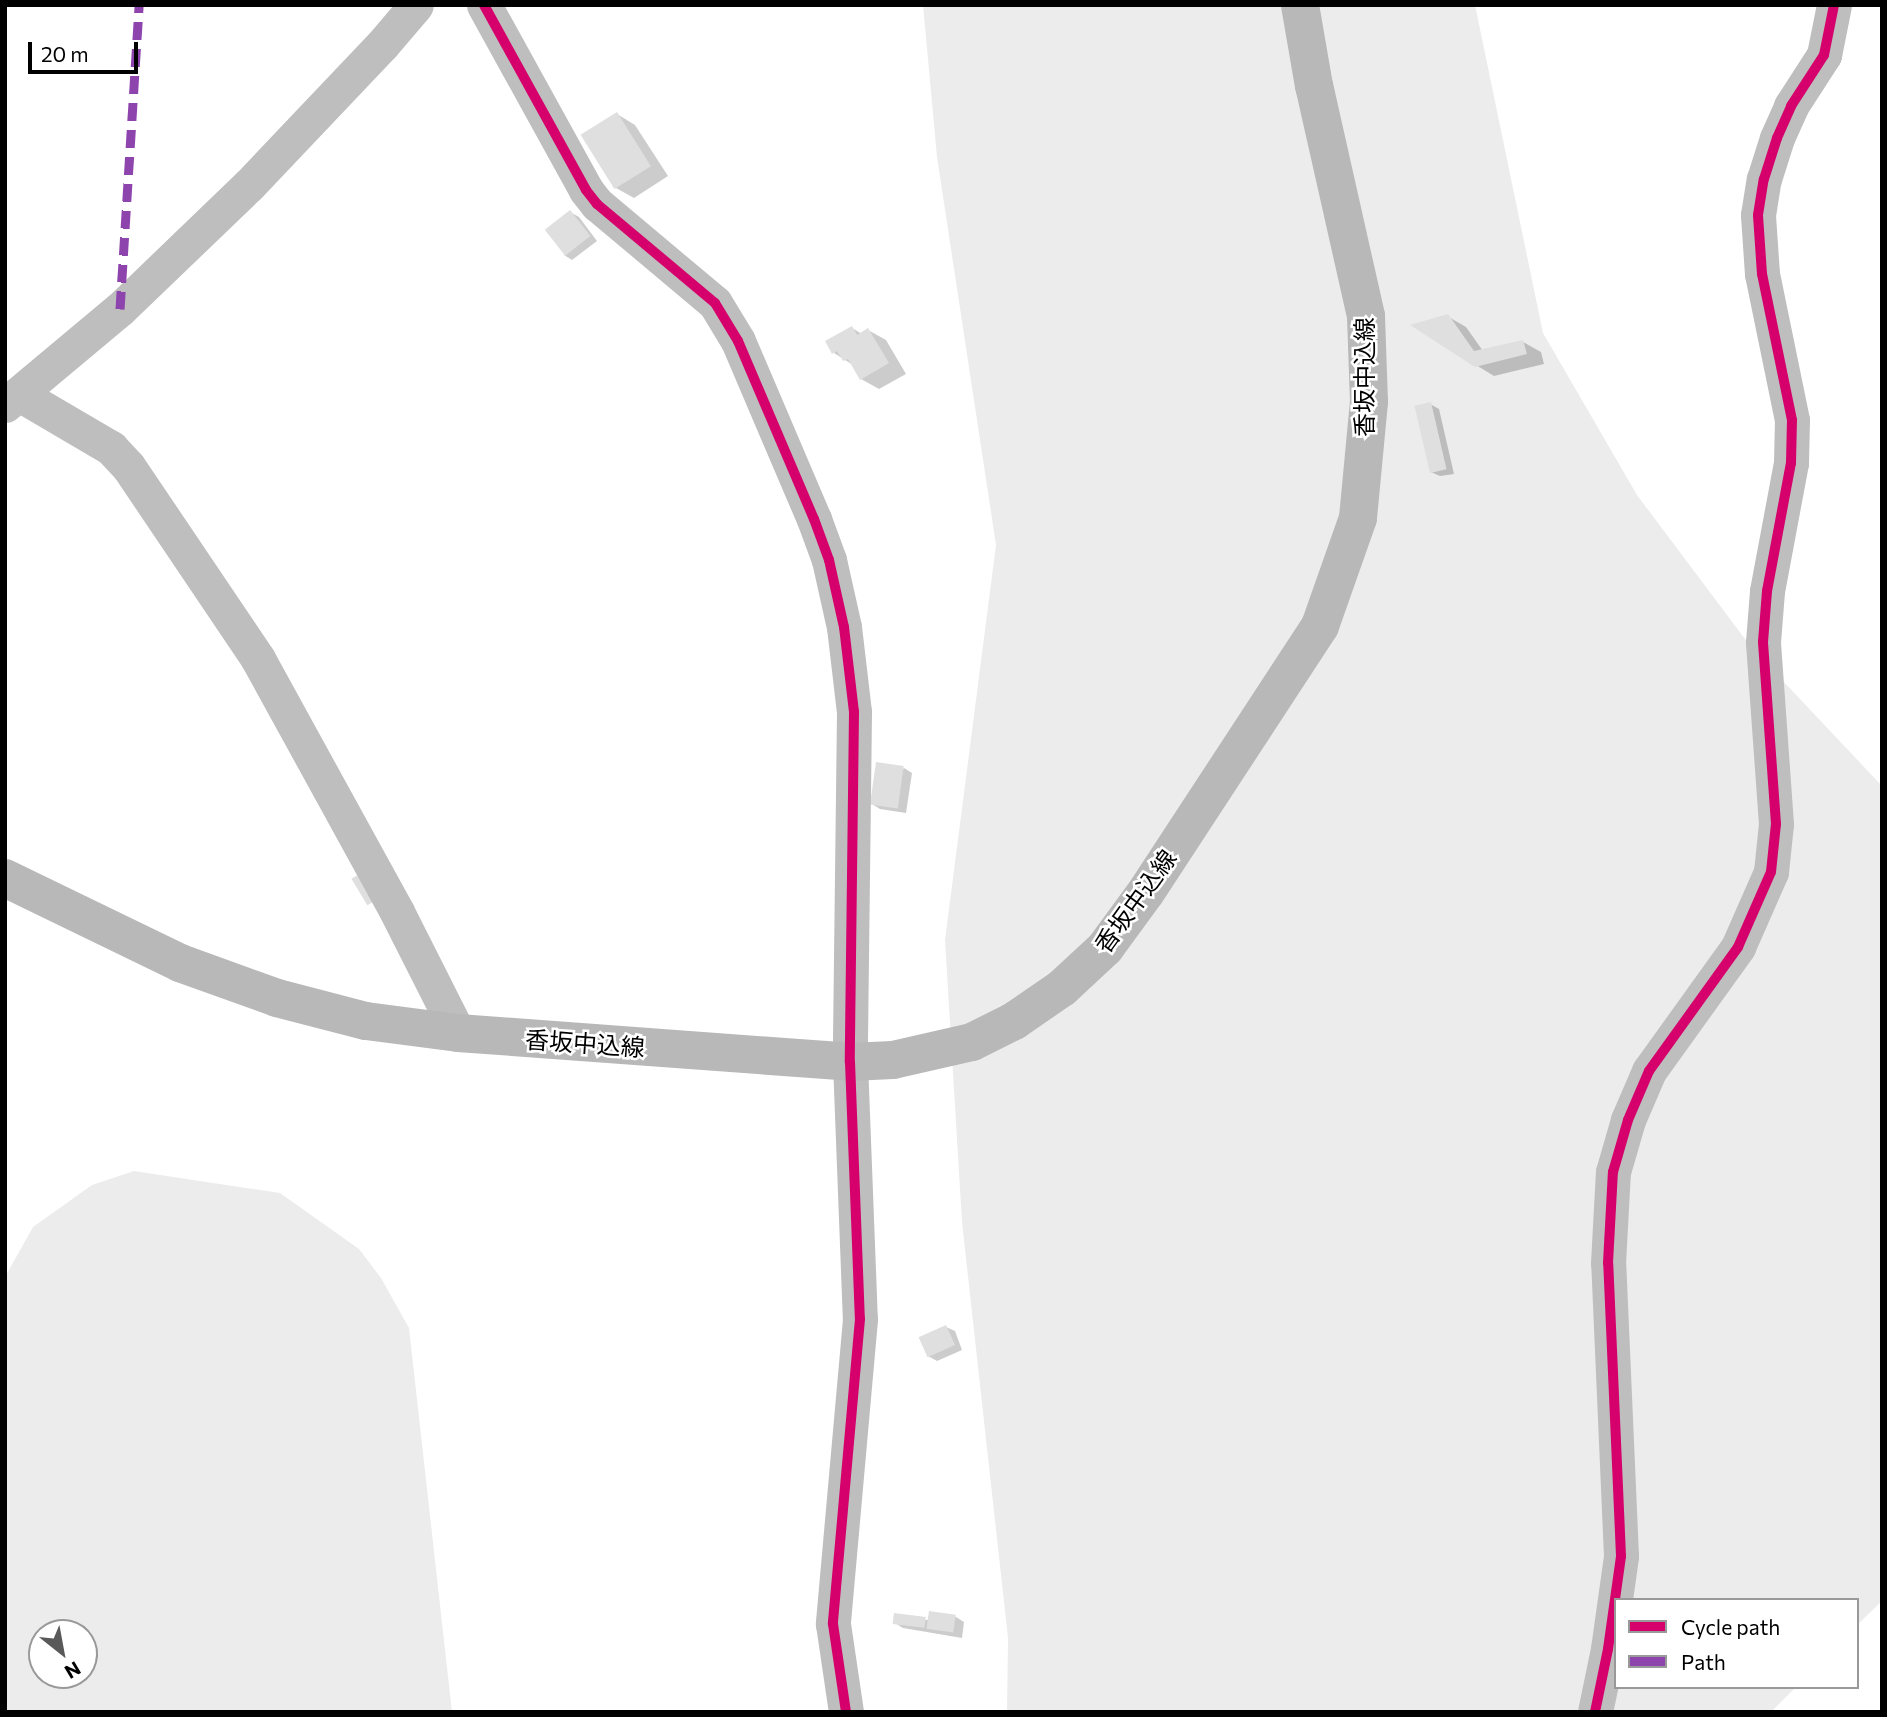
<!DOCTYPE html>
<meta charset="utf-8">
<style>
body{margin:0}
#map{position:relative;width:1887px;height:1717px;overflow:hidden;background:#fff;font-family:Commissioner,"Noto Sans JP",sans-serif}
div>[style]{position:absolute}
.green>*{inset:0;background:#ececec}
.shadow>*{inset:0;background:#0003}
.building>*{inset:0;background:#dfdfdf;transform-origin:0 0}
.minor>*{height:35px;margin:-17.5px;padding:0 17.5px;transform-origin:17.5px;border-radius:17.5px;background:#bebebe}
.secondary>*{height:38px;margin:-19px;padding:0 19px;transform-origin:19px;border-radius:19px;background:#b8b8b8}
.quiet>*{height:9px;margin-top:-4.5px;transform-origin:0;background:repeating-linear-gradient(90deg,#8e44ad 0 18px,transparent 0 27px)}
.cycleway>*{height:10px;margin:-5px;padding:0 5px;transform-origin:5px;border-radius:5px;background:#d6006c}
span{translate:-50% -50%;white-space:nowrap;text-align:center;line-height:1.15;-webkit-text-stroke:5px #fff;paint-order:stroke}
.street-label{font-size:24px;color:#000}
.frame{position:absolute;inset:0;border:7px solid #000;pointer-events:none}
.legend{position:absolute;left:1614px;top:1598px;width:245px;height:91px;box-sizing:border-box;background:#fff;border:2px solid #999;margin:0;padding:9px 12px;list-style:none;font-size:21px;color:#000}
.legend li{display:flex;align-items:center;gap:14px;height:35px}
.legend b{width:35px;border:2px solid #999}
.north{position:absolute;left:28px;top:1619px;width:70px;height:70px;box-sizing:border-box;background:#fff;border:2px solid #999;border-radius:50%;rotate:149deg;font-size:19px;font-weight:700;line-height:28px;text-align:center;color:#000}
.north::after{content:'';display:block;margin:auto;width:24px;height:32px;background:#595959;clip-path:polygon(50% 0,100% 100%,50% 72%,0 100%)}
.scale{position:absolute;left:28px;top:42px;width:110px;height:32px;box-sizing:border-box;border:4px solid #000;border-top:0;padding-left:9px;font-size:21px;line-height:24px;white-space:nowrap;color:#000;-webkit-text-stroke:5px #fff;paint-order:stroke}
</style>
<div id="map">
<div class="green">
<i style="clip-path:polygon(923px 5px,1475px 5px,1543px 333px,1637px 495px,1751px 647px,1882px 786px,1882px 1601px,1857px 1625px,1857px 1600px,1616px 1600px,1616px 1687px,1796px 1687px,1771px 1712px,1007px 1712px,1008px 1638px,962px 1222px,945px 940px,996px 545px,937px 157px)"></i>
<i style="clip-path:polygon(evenodd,134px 1171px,280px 1193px,359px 1249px,381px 1278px,409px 1328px,452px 1712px,5px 1712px,5px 1277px,33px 1227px,92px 1185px,134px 1171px,42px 1633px,84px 1633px,84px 1675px,42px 1675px,42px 1633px)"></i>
</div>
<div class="shadow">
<i style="clip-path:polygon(617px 114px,635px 125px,668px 176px,634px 198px,616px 188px)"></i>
<i style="clip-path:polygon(570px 212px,579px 217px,597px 241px,572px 260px,564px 255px)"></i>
<i style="clip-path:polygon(1447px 316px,1466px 327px,1483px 351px,1523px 342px,1541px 352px,1544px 364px,1494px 376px,1476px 365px)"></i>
<i style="clip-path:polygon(852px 328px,862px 334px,868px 330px,886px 340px,906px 374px,879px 389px,861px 379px,853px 365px,834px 353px)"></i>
<i style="clip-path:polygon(1430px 404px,1439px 409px,1454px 474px,1440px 476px,1431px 472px)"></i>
<i style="clip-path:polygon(904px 768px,912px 773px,906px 813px,880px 809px,872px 804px)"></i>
<i style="clip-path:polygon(946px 1327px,955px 1331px,962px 1350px,937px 1361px,928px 1356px)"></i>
<i style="clip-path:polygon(956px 1617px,964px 1622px,962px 1638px,903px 1628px,895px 1623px)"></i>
</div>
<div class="building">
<i style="left:617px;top:112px;width:64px;height:43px;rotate:58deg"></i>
<i style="left:570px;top:210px;width:33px;height:32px;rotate:52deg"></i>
<i style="clip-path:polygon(1448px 314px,1474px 351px,1523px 340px,1527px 354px,1475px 367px,1410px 325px)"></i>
<i style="clip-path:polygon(852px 326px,857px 335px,868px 328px,889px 363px,860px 380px,848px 359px,843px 361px,837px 351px,832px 354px,825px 341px)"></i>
<i style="left:1431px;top:402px;width:69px;height:17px;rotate:77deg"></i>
<i style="left:876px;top:762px;width:28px;height:43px;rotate:8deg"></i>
<i style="left:366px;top:870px;width:31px;height:17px;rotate:59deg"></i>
<i style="left:946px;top:1325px;width:22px;height:30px;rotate:66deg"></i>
<i style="left:929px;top:1611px;width:27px;height:18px;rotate:8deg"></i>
<i style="left:894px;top:1613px;width:32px;height:11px;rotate:7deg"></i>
</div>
<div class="minor">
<i style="left:484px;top:5px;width:211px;rotate:61.1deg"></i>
<i style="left:586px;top:190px;width:18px;rotate:52deg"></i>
<i style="left:597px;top:204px;width:154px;rotate:40deg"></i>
<i style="left:715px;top:303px;width:44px;rotate:58.8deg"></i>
<i style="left:738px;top:341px;width:194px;rotate:66.9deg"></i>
<i style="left:814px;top:519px;width:44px;rotate:69.9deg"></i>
<i style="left:829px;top:560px;width:69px;rotate:77.4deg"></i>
<i style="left:844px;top:627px;width:86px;rotate:83.3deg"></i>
<i style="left:854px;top:712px;width:350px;rotate:90.7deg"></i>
<i style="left:850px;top:1062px;width:257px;rotate:87.8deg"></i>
<i style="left:860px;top:1319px;width:306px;rotate:95.1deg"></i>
<i style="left:833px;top:1624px;width:89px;rotate:81.6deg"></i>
<i style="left:19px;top:394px;width:107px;rotate:30.4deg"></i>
<i style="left:111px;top:448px;width:25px;rotate:47deg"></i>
<i style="left:128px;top:466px;width:233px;rotate:56deg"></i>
<i style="left:258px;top:659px;width:289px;rotate:61.2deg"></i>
<i style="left:397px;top:912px;width:136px;rotate:63.2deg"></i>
<i style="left:5px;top:405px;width:150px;rotate:-39.9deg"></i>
<i style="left:120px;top:309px;width:179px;rotate:-43.9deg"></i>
<i style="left:249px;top:185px;width:193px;rotate:-46.5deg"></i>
<i style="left:382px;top:45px;width:52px;rotate:-49.6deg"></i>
<i style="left:1595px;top:1712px;width:64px;rotate:-78.3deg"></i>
<i style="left:1608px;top:1649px;width:94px;rotate:-82deg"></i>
<i style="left:1621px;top:1556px;width:293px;rotate:-92.5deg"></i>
<i style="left:1608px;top:1263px;width:91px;rotate:-86.9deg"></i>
<i style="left:1613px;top:1172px;width:54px;rotate:-73.9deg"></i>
<i style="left:1628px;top:1120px;width:53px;rotate:-66.8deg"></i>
<i style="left:1649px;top:1071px;width:153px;rotate:-54.3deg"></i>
<i style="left:1738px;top:947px;width:82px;rotate:-66.3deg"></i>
<i style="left:1771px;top:872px;width:48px;rotate:-84.1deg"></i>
<i style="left:1776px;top:824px;width:182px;rotate:-94.1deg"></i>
<i style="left:1763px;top:642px;width:51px;rotate:-85.5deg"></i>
<i style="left:1767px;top:591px;width:130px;rotate:-79.4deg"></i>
<i style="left:1791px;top:463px;width:43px;rotate:-88.7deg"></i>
<i style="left:1792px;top:420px;width:149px;rotate:-101.6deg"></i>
<i style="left:1762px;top:274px;width:59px;rotate:-93.9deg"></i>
<i style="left:1758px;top:215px;width:36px;rotate:-81deg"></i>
<i style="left:1764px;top:179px;width:43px;rotate:-72.4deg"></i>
<i style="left:1777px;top:138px;width:35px;rotate:-66deg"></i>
<i style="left:1791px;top:106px;width:61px;rotate:-57.1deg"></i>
<i style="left:1824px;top:55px;width:51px;rotate:-78.7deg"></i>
</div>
<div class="secondary">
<i style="left:5px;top:878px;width:195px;rotate:25.9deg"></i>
<i style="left:180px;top:963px;width:103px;rotate:19.8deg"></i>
<i style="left:277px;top:998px;width:92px;rotate:14.5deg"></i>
<i style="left:366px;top:1021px;width:93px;rotate:7.4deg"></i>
<i style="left:458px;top:1033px;width:393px;rotate:4.2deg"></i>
<i style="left:850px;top:1062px;width:43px;rotate:-2.7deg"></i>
<i style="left:893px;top:1060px;width:81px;rotate:-12.8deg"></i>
<i style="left:972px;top:1042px;width:47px;rotate:-26.6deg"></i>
<i style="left:1014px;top:1021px;width:58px;rotate:-34.5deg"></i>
<i style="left:1062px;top:988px;width:59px;rotate:-42.9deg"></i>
<i style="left:1105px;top:948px;width:69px;rotate:-53.8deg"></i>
<i style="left:1146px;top:892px;width:318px;rotate:-56.8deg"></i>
<i style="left:1320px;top:626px;width:114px;rotate:-70.6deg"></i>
<i style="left:1358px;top:518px;width:117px;rotate:-84.6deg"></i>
<i style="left:1369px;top:402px;width:86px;rotate:-92deg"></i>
<i style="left:1366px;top:316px;width:236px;rotate:-102.7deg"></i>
<i style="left:1314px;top:86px;width:82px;rotate:-99.8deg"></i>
</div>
<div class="quiet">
<i style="left:120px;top:309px;width:305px;rotate:-86.4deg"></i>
</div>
<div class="cycleway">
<i style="left:484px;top:5px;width:211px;rotate:61.1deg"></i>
<i style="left:586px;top:190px;width:18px;rotate:52deg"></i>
<i style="left:597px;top:204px;width:154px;rotate:40deg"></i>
<i style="left:715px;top:303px;width:44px;rotate:58.8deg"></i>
<i style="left:738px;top:341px;width:194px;rotate:66.9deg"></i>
<i style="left:814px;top:519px;width:44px;rotate:69.9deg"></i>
<i style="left:829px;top:560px;width:69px;rotate:77.4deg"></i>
<i style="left:844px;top:627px;width:86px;rotate:83.3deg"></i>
<i style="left:854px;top:712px;width:350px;rotate:90.7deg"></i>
<i style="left:850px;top:1062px;width:257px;rotate:87.8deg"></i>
<i style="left:860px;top:1319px;width:306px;rotate:95.1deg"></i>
<i style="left:833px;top:1624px;width:89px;rotate:81.6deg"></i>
<i style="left:1595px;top:1712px;width:64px;rotate:-78.3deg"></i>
<i style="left:1608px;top:1649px;width:94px;rotate:-82deg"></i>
<i style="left:1621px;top:1556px;width:293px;rotate:-92.5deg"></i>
<i style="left:1608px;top:1263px;width:91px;rotate:-86.9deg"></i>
<i style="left:1613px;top:1172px;width:54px;rotate:-73.9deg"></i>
<i style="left:1628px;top:1120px;width:53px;rotate:-66.8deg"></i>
<i style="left:1649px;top:1071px;width:153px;rotate:-54.3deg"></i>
<i style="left:1738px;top:947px;width:82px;rotate:-66.3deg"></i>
<i style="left:1771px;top:872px;width:48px;rotate:-84.1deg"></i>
<i style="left:1776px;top:824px;width:182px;rotate:-94.1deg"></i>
<i style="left:1763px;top:642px;width:51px;rotate:-85.5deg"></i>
<i style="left:1767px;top:591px;width:130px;rotate:-79.4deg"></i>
<i style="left:1791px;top:463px;width:43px;rotate:-88.7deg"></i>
<i style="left:1792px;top:420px;width:149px;rotate:-101.6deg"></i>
<i style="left:1762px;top:274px;width:59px;rotate:-93.9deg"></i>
<i style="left:1758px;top:215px;width:36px;rotate:-81deg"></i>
<i style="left:1764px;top:179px;width:43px;rotate:-72.4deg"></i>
<i style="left:1777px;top:138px;width:35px;rotate:-66deg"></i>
<i style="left:1791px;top:106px;width:61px;rotate:-57.1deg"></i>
<i style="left:1824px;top:55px;width:51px;rotate:-78.7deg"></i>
</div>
<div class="street-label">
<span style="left:1364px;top:377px;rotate:-90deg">香坂中込線</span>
<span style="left:1135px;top:901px;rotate:-54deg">香坂中込線</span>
<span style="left:585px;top:1043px;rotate:4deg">香坂中込線</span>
</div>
<div class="frame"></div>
<ul class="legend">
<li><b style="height:9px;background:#d6006c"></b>Cycle path</li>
<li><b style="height:9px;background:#8e44ad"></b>Path</li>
</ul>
<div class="north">N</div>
<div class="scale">20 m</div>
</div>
